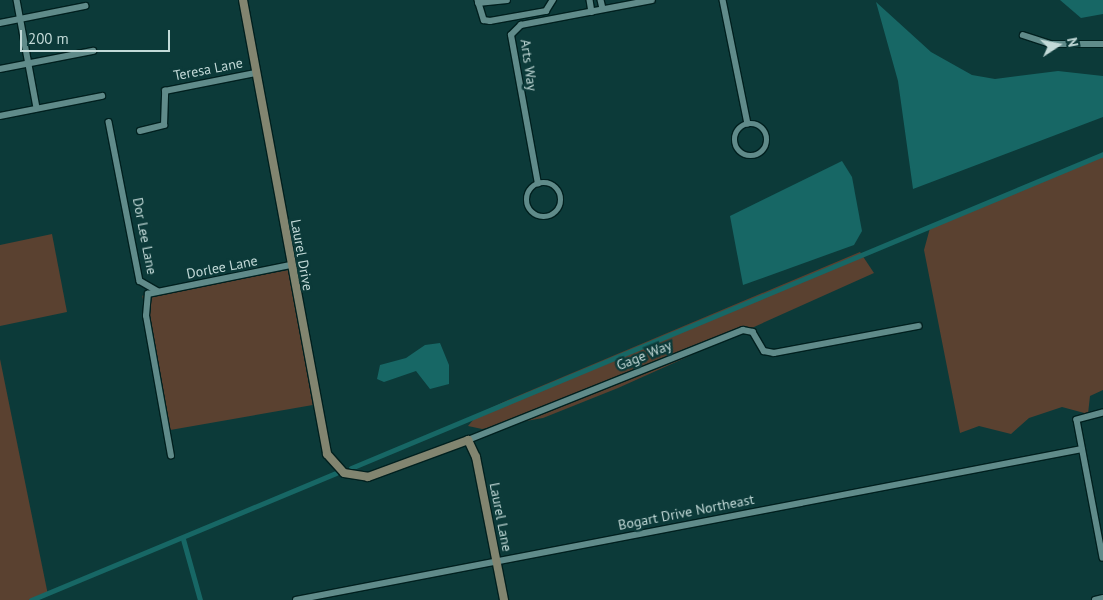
<!DOCTYPE html>
<style>
body{margin:0}
#map{position:relative;width:1103px;height:600px;overflow:hidden;background:#0c3a39;font-family:"PT Sans",sans-serif}
div>[style]{position:absolute}
.green>*{inset:0;background:#5a4130;transform-origin:0 0}
.water>*{inset:0;background:#176765}
.canal>*{height:5px;margin:-2.5px;padding:0 2.5px;transform-origin:2.5px;border-radius:2.5px;background:#176765}
.roads{filter:drop-shadow(1px 0 #00201f) drop-shadow(-1px 0 #00201f) drop-shadow(0 1px #00201f) drop-shadow(0 -1px #00201f)}
.street>*{height:5.5px;margin:-2.75px;padding:0 2.75px;transform-origin:2.75px;border-radius:2.75px;background:#608b8a}
.street>.ring{margin:-2.75px;padding:0;box-sizing:content-box;background:none;border:5.5px solid #608b8a;border-radius:50%}
.secondary>*{height:8px;margin:-4px;padding:0 4px;transform-origin:4px;border-radius:4px;background:#828570}
span{translate:-50% -50%;white-space:nowrap;text-align:center;line-height:1.15;-webkit-text-stroke:5px #0c3a39;paint-order:stroke}
.street-label{font-size:14px;color:#c3dad8}
.north{position:absolute;left:1033px;top:20px;width:50px;height:50px;-webkit-text-stroke:4px #0c3a39;paint-order:stroke;rotate:79deg;font-size:14px;font-weight:700;line-height:20px;text-align:center;color:#c3dad8}
.north::after{content:'';display:block;margin:auto;width:18px;height:22px;background:#c3dad8;clip-path:polygon(50% 0,100% 100%,50% 72%,0 100%)}
.scale{position:absolute;left:20px;top:30px;width:150px;height:22px;box-sizing:border-box;border:2px solid #c3dad8;border-top:0;padding-left:6px;font-size:15px;line-height:18px;white-space:nowrap;color:#c3dad8;-webkit-text-stroke:4px #0c3a39;paint-order:stroke}
</style>
<div id="map">
<div class="green">
<i style="clip-path:polygon(1103px 156px,1103px 390px,1090px 396px,1088px 414px,1062px 407px,1029px 418px,1011px 434px,979px 426px,960px 433px,924px 250px,930px 228px)"></i>
<i style="clip-path:polygon(52px 234px,67px 312px,0 326px,0 245px)"></i>
<i style="clip-path:polygon(860px 252px,874px 273px,618px 388px,543px 418px,482px 429px,468px 426px,478px 414px,508px 400px)"></i>
<i style="left:289px;top:270px;width:137px;height:149px;rotate:80deg"></i>
<i style="clip-path:polygon(0 359px,48px 595px,37px 600px,0 600px)"></i>
</div>
<div class="water">
<i style="clip-path:polygon(1060px 0,1103px 0,1103px 14px,1081px 18px)"></i>
<i style="clip-path:polygon(876px 2px,931px 52px,972px 75px,995px 79px,1058px 71px,1103px 76px,1103px 117px,913px 189px,898px 81px)"></i>
<i style="clip-path:polygon(842px 161px,852px 177px,862px 231px,854px 245px,743px 285px,730px 216px)"></i>
<i style="clip-path:polygon(440px 343px,449px 365px,449px 384px,430px 389px,416px 371px,384px 382px,377px 379px,380px 365px,406px 358px,425px 345px)"></i>
</div>
<div class="canal">
<i style="left:351px;top:468px;width:815px;rotate:-22.66deg"></i>
<i style="left:183px;top:539px;width:63px;rotate:74.4deg"></i>
<i style="left:31px;top:600px;width:330px;rotate:-22.6deg"></i>
</div>
<div class="roads">
<div class="street">
<i style="left:17px;top:0;width:110px;rotate:79.5deg"></i>
<i style="left:478px;top:0;width:21px;rotate:73deg"></i>
<i style="left:484px;top:20px;width:6px;rotate:9deg"></i>
<i style="left:490px;top:21px;width:57px;rotate:-10.1deg"></i>
<i style="left:546px;top:11px;width:13px;rotate:-58deg"></i>
<i style="left:590px;top:0;width:12px;rotate:81deg"></i>
<i style="left:601px;top:0;width:9px;rotate:77deg"></i>
<i style="left:723px;top:0;width:126px;rotate:78.6deg"></i>
<i style="left:478px;top:3px;width:29px;rotate:-6deg"></i>
<i style="left:0;top:23px;width:87px;rotate:-11.3deg"></i>
<i style="left:1023px;top:35px;width:29px;rotate:18deg"></i>
<i style="left:1051px;top:44px;width:52px"></i>
<i style="left:0;top:69px;width:95px;rotate:-11deg"></i>
<i style="left:0;top:116px;width:104px;rotate:-11.1deg"></i>
<i style="left:109px;top:122px;width:162px;rotate:79deg"></i>
<i style="left:140px;top:281px;width:20px;rotate:30deg"></i>
<i class="ring" style="left:735px;top:124px;width:26.5px;height:26.5px"></i>
<i style="left:140px;top:131px;width:25px;rotate:-14deg"></i>
<i style="left:164px;top:125px;width:34px;rotate:-88deg"></i>
<i style="left:165px;top:91px;width:93px;rotate:-11.2deg"></i>
<i class="ring" style="left:527px;top:183px;width:28.5px;height:28.5px"></i>
<i style="left:538px;top:184px;width:151px;rotate:-100.3deg"></i>
<i style="left:511px;top:35px;width:14px;rotate:-45deg"></i>
<i style="left:521px;top:25px;width:133px;rotate:-10.8deg"></i>
<i style="left:1103px;top:413px;width:27px;rotate:165deg"></i>
<i style="left:1077px;top:420px;width:140px;rotate:79.3deg"></i>
<i style="left:468px;top:440px;width:296px;rotate:-21.8deg"></i>
<i style="left:743px;top:330px;width:10px;rotate:11deg"></i>
<i style="left:753px;top:332px;width:22px;rotate:60deg"></i>
<i style="left:764px;top:351px;width:10px;rotate:11deg"></i>
<i style="left:774px;top:353px;width:147px;rotate:-10.6deg"></i>
<i style="left:171px;top:456px;width:142px;rotate:-100.1deg"></i>
<i style="left:146px;top:316px;width:22px;rotate:-85deg"></i>
<i style="left:148px;top:294px;width:146px;rotate:-11.5deg"></i>
<i style="left:296px;top:600px;width:800px;rotate:-10.87deg"></i>
<i style="left:1095px;top:600px;width:8px;rotate:-14deg"></i>
</div>
<div class="secondary">
<i style="left:243px;top:0;width:462px;rotate:79.5deg"></i>
<i style="left:327px;top:454px;width:25px;rotate:48deg"></i>
<i style="left:344px;top:473px;width:24px;rotate:9deg"></i>
<i style="left:368px;top:477px;width:107px;rotate:-20.3deg"></i>
<i style="left:468px;top:440px;width:19px;rotate:65deg"></i>
<i style="left:476px;top:457px;width:146px;rotate:78.9deg"></i>
</div>
</div>
<div class="street-label">
<span style="left:529px;top:65px;rotate:82deg">Arts Way</span>
<span style="left:208px;top:69px;rotate:-11deg">Teresa Lane</span>
<span style="left:145px;top:236px;rotate:79deg">Dor Lee Lane</span>
<span style="left:302px;top:255px;rotate:80deg">Laurel Drive</span>
<span style="left:222px;top:267px;rotate:-11deg">Dorlee Lane</span>
<span style="left:644px;top:355px;rotate:-22deg">Gage Way</span>
<span style="left:686px;top:512px;rotate:-11deg">Bogart Drive Northeast</span>
<span style="left:501px;top:517px;rotate:79deg">Laurel Lane</span>
</div>
<div class="north">N</div>
<div class="scale">200 m</div>
</div>
